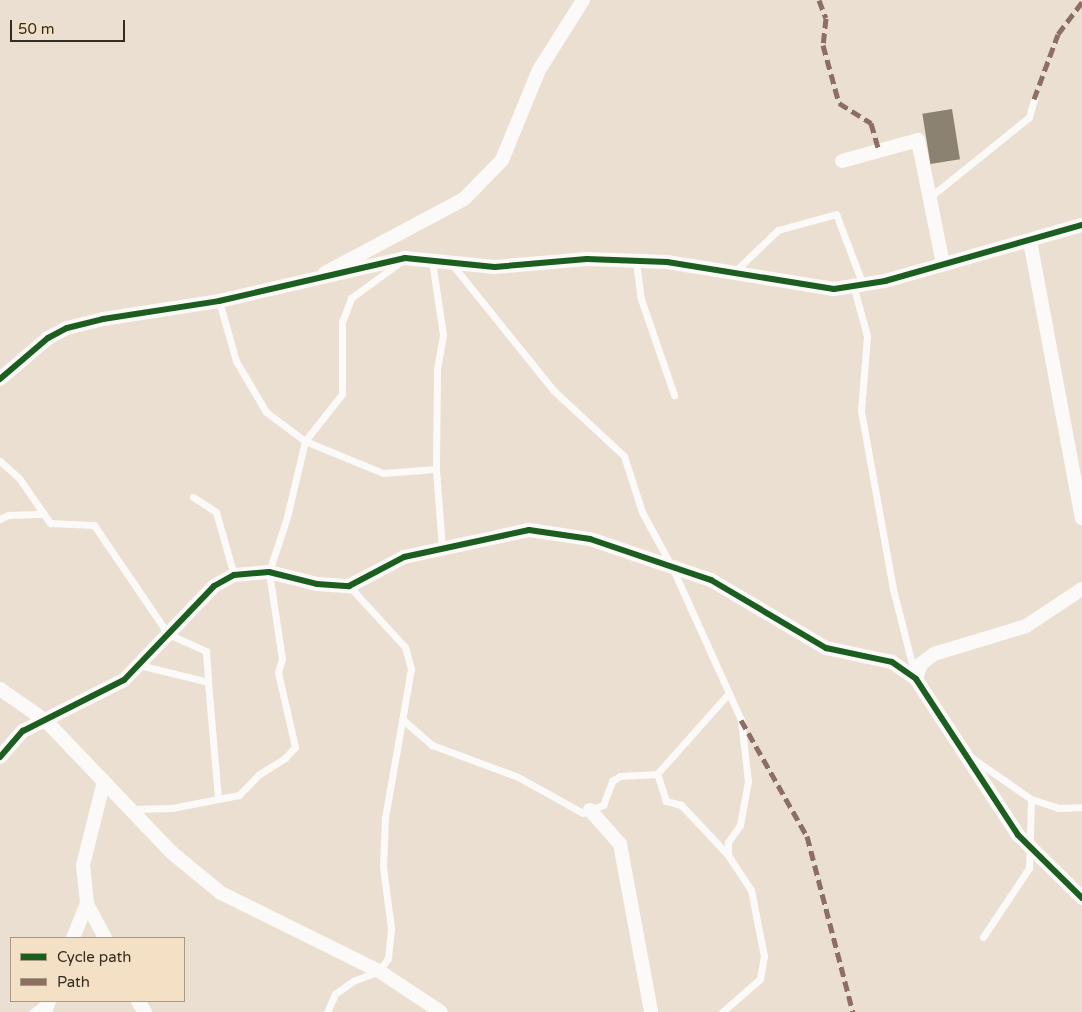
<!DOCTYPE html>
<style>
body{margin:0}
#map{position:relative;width:1082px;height:1012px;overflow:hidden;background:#eadfd0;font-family:"Varela Round",sans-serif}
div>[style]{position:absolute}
.building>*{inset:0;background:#8b8272;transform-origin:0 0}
.lane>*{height:7px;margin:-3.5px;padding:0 3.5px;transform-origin:3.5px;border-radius:3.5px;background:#fcfaf8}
.street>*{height:14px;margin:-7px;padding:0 7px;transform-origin:7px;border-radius:7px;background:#fcfaf8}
.quiet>*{height:5px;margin-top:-2.5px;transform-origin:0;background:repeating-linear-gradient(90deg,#8d6e63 0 10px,transparent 0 15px)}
.cycleway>*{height:6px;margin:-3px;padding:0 3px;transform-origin:3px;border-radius:3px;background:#1b5e20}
span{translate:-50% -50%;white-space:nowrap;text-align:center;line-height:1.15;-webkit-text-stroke:5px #f4e1c5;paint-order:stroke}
.legend{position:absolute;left:10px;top:937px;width:175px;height:65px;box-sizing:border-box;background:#f4e1c5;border:1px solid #a79984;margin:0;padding:6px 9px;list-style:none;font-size:15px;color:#342d22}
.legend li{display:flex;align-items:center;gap:10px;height:25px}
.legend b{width:25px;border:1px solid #a79984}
.scale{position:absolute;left:10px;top:20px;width:115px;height:22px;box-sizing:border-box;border:2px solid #342d22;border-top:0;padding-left:6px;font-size:15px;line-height:18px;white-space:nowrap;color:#342d22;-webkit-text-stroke:4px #f4e1c5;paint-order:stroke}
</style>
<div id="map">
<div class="building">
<i style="left:952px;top:109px;width:51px;height:30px;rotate:81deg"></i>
</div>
<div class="lane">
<i style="left:930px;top:197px;width:127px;rotate:-38.9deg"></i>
<i style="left:1029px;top:117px;width:19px;rotate:-74deg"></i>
<i style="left:432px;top:261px;width:75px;rotate:81.5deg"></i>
<i style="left:443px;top:335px;width:36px;rotate:100deg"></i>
<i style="left:437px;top:370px;width:99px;rotate:90.6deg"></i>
<i style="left:436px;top:469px;width:80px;rotate:85.7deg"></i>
<i style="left:636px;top:261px;width:35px;rotate:83deg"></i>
<i style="left:640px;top:296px;width:105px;rotate:71deg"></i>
<i style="left:451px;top:263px;width:163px;rotate:51.2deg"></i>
<i style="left:553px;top:390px;width:97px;rotate:42.9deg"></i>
<i style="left:624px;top:456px;width:59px;rotate:72.2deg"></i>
<i style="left:642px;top:512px;width:63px;rotate:61.4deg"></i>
<i style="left:672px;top:567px;width:168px;rotate:65.7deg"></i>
<i style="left:741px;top:720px;width:61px;rotate:83.5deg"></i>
<i style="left:748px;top:781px;width:45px;rotate:100.3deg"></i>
<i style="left:740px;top:825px;width:21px;rotate:125deg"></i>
<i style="left:728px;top:842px;width:13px;rotate:90deg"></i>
<i style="left:728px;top:855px;width:42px;rotate:56.7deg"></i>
<i style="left:751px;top:890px;width:67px;rotate:78.9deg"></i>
<i style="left:764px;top:956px;width:23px;rotate:100deg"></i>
<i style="left:760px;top:979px;width:50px;rotate:139deg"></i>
<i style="left:734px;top:272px;width:61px;rotate:-43.7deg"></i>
<i style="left:778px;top:230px;width:60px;rotate:-15.4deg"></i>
<i style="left:836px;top:214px;width:76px;rotate:69.2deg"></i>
<i style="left:854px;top:288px;width:50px;rotate:74.8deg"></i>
<i style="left:867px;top:336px;width:75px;rotate:94.6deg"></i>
<i style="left:861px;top:411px;width:181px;rotate:79.8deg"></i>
<i style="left:893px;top:589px;width:90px;rotate:75.8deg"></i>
<i style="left:219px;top:301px;width:62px;rotate:74.2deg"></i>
<i style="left:236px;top:361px;width:59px;rotate:59.5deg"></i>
<i style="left:266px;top:412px;width:49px;rotate:36.6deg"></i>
<i style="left:305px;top:441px;width:84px;rotate:22.3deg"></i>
<i style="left:383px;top:473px;width:53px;rotate:-4.3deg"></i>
<i style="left:0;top:461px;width:25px;rotate:42deg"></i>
<i style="left:19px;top:478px;width:55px;rotate:55.4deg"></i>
<i style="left:50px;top:523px;width:44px;rotate:2.6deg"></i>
<i style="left:94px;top:525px;width:132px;rotate:55.8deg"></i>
<i style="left:168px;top:634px;width:42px;rotate:24.1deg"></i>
<i style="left:206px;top:651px;width:31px;rotate:86deg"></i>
<i style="left:193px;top:497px;width:27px;rotate:33deg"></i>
<i style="left:216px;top:512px;width:66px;rotate:74.1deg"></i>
<i style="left:0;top:519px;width:9px;rotate:-27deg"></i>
<i style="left:8px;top:515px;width:36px;rotate:-2deg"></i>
<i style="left:139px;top:665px;width:71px;rotate:13.8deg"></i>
<i style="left:208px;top:682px;width:117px;rotate:85.1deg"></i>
<i style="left:402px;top:719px;width:40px;rotate:41deg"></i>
<i style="left:432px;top:745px;width:92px;rotate:20.4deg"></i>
<i style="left:518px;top:777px;width:74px;rotate:29deg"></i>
<i style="left:583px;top:813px;width:22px;rotate:-22deg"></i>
<i style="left:603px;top:805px;width:26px;rotate:-69deg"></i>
<i style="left:612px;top:781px;width:9px;rotate:-32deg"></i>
<i style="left:620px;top:776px;width:37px;rotate:-3deg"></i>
<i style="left:972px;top:758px;width:72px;rotate:34.8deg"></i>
<i style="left:1031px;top:799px;width:28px;rotate:18deg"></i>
<i style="left:1058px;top:808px;width:24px;rotate:-2deg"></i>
<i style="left:132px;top:809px;width:40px;rotate:-1.4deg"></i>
<i style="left:172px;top:808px;width:68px;rotate:-11deg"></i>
<i style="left:239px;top:795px;width:28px;rotate:-46deg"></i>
<i style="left:258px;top:775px;width:32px;rotate:-32deg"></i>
<i style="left:285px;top:758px;width:15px;rotate:-48deg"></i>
<i style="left:295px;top:747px;width:77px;rotate:-102.8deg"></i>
<i style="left:278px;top:672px;width:14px;rotate:-73deg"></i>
<i style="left:282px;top:659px;width:88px;rotate:-98.5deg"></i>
<i style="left:269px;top:572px;width:58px;rotate:-71.9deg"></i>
<i style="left:287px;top:517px;width:78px;rotate:-76.7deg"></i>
<i style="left:305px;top:441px;width:60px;rotate:-51.8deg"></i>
<i style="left:342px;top:394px;width:72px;rotate:-90deg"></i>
<i style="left:342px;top:322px;width:26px;rotate:-69deg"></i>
<i style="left:351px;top:298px;width:59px;rotate:-36.1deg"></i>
<i style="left:728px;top:855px;width:69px;rotate:-133.2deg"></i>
<i style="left:681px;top:805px;width:16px;rotate:-165deg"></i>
<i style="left:666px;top:801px;width:28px;rotate:-108deg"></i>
<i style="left:657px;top:774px;width:108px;rotate:-48.4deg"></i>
<i style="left:983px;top:937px;width:83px;rotate:-56.3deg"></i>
<i style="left:1029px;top:868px;width:69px;rotate:-88.3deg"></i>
<i style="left:33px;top:1012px;width:17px;rotate:-40deg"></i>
<i style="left:327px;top:1012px;width:20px;rotate:-66deg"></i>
<i style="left:335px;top:994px;width:22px;rotate:-36deg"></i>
<i style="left:353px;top:981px;width:28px;rotate:-21deg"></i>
<i style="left:379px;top:971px;width:16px;rotate:-55deg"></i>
<i style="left:388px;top:958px;width:30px;rotate:-84deg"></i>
<i style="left:391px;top:928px;width:62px;rotate:-97.5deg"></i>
<i style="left:383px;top:867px;width:49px;rotate:-87.7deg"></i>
<i style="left:385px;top:818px;width:151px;rotate:-80.1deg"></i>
<i style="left:411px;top:669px;width:23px;rotate:-105deg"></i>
<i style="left:405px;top:647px;width:83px;rotate:-132.6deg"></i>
</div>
<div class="street">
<i style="left:842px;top:161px;width:79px;rotate:-15.4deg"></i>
<i style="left:918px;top:140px;width:126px;rotate:78.6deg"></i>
<i style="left:1030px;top:241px;width:282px;rotate:79.4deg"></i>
<i style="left:325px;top:273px;width:157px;rotate:-28deg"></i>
<i style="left:464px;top:199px;width:54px;rotate:-45.7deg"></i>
<i style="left:502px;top:160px;width:97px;rotate:-67.7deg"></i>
<i style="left:539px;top:70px;width:83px;rotate:-57.8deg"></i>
<i style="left:0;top:379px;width:63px;rotate:-40.5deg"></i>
<i style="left:48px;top:338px;width:21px;rotate:-28deg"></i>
<i style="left:67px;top:328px;width:37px;rotate:-14deg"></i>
<i style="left:103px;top:319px;width:117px;rotate:-8.8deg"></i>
<i style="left:219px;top:301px;width:191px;rotate:-13deg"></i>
<i style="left:405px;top:258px;width:90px;rotate:5.7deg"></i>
<i style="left:495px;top:267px;width:92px;rotate:-5deg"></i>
<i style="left:587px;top:259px;width:80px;rotate:2.1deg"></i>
<i style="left:667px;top:262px;width:169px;rotate:9.2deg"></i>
<i style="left:834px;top:289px;width:52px;rotate:-8.9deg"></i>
<i style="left:885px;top:281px;width:205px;rotate:-15.9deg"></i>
<i style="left:916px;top:679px;width:16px;rotate:-72deg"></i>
<i style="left:921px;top:664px;width:16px;rotate:-38deg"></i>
<i style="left:934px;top:654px;width:96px;rotate:-16.9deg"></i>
<i style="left:1026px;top:626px;width:67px;rotate:-33.5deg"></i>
<i style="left:0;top:689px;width:56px;rotate:34.8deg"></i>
<i style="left:46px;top:721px;width:181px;rotate:46.3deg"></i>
<i style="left:171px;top:852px;width:65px;rotate:39.4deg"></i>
<i style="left:221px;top:893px;width:176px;rotate:26.3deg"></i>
<i style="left:379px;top:971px;width:74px;rotate:33.5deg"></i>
<i style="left:0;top:757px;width:35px;rotate:-49deg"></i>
<i style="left:23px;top:731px;width:113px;rotate:-26.8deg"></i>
<i style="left:124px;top:680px;width:130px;rotate:-46.2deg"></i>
<i style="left:214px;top:586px;width:23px;rotate:-29deg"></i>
<i style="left:234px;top:575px;width:35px;rotate:-5deg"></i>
<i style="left:269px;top:572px;width:49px;rotate:14deg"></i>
<i style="left:317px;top:584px;width:32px;rotate:4deg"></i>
<i style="left:349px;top:586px;width:62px;rotate:-27.8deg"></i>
<i style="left:404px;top:557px;width:128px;rotate:-12.2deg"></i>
<i style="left:529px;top:530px;width:62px;rotate:8.4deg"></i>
<i style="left:590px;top:539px;width:128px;rotate:18.7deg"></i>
<i style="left:711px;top:580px;width:134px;rotate:30.6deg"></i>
<i style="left:826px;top:648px;width:67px;rotate:12deg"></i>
<i style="left:892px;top:662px;width:29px;rotate:35deg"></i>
<i style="left:916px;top:679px;width:186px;rotate:56.8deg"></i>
<i style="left:1018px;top:835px;width:90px;rotate:44.5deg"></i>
<i style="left:104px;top:781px;width:87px;rotate:104deg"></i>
<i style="left:83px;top:865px;width:39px;rotate:84deg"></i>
<i style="left:87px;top:904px;width:38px;rotate:62deg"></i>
<i style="left:590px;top:810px;width:45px;rotate:48.6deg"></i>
<i style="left:620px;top:844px;width:171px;rotate:79.5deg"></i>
<i style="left:73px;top:938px;width:37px;rotate:-68deg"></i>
<i style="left:138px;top:1001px;width:13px;rotate:58deg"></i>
<i style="left:45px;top:1012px;width:12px;rotate:-70deg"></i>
</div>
<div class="quiet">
<i style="left:819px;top:0;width:19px;rotate:69deg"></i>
<i style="left:826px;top:18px;width:27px;rotate:96deg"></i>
<i style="left:823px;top:45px;width:60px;rotate:74.6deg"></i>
<i style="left:839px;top:103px;width:38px;rotate:32deg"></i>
<i style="left:871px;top:123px;width:29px;rotate:74deg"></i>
<i style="left:1034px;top:99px;width:69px;rotate:-69.7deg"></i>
<i style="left:1058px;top:34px;width:40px;rotate:-53deg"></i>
<i style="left:741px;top:720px;width:133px;rotate:60.4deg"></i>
<i style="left:807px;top:836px;width:182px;rotate:75.4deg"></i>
</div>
<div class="cycleway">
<i style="left:0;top:379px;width:63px;rotate:-40.5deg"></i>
<i style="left:48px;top:338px;width:21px;rotate:-28deg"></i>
<i style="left:67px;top:328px;width:37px;rotate:-14deg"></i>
<i style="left:103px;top:319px;width:117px;rotate:-8.8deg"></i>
<i style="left:219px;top:301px;width:191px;rotate:-13deg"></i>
<i style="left:405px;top:258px;width:90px;rotate:5.7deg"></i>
<i style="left:495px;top:267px;width:92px;rotate:-5deg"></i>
<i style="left:587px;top:259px;width:80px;rotate:2.1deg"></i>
<i style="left:667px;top:262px;width:169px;rotate:9.2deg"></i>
<i style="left:834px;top:289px;width:52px;rotate:-8.9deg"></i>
<i style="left:885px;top:281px;width:205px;rotate:-15.9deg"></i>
<i style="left:0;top:757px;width:35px;rotate:-49deg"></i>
<i style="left:23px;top:731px;width:113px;rotate:-26.8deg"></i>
<i style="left:124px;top:680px;width:130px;rotate:-46.2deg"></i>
<i style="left:214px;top:586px;width:23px;rotate:-29deg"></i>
<i style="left:234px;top:575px;width:35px;rotate:-5deg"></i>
<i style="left:269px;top:572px;width:49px;rotate:14deg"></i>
<i style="left:317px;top:584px;width:32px;rotate:4deg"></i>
<i style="left:349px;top:586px;width:62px;rotate:-27.8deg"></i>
<i style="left:404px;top:557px;width:128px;rotate:-12.2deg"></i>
<i style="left:529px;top:530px;width:62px;rotate:8.4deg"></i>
<i style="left:590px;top:539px;width:128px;rotate:18.7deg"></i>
<i style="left:711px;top:580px;width:134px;rotate:30.6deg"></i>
<i style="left:826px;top:648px;width:67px;rotate:12deg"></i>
<i style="left:892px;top:662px;width:29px;rotate:35deg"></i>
<i style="left:916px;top:679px;width:186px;rotate:56.8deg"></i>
<i style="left:1018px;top:835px;width:90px;rotate:44.5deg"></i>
</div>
<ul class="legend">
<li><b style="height:6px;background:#1b5e20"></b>Cycle path</li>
<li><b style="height:6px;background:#8d6e63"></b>Path</li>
</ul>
<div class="scale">50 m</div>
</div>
